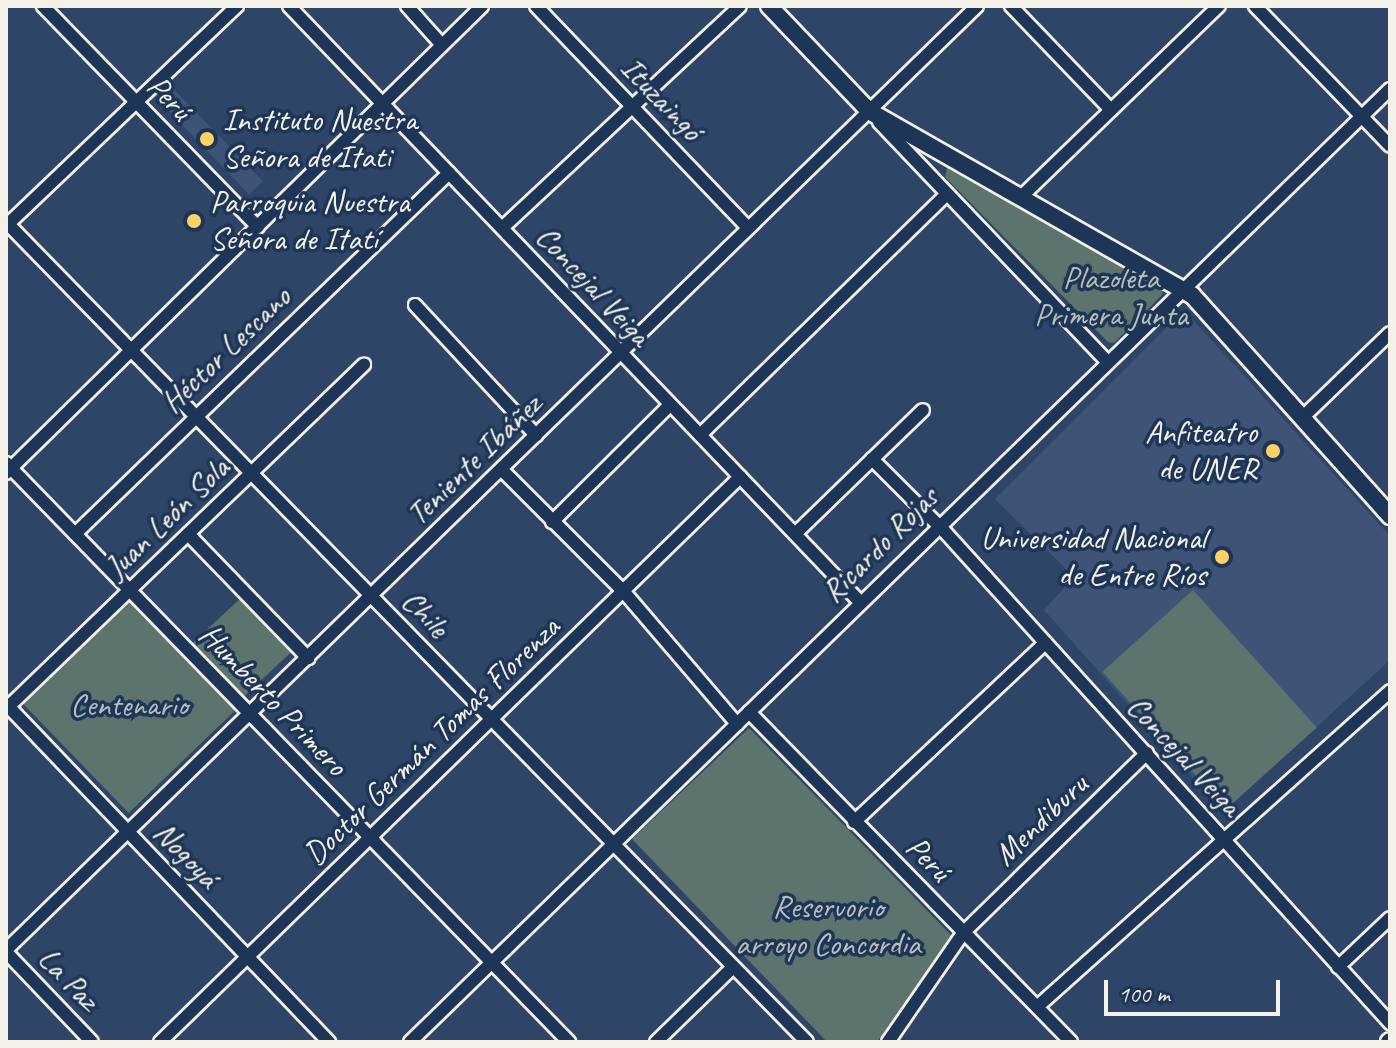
<!DOCTYPE html>
<meta charset="utf-8">
<style>
body{margin:0}
#map{position:relative;width:1396px;height:1048px;overflow:hidden;background:#2e4568;font-family:Caveat,sans-serif}
div>[style]{position:absolute}
.built>*{inset:0;background:#3e5376;transform-origin:0 0}
.green>*{inset:0;background:#5d736e;transform-origin:0 0}
.roads{filter:drop-shadow(2px 0 #f4f1e8) drop-shadow(-2px 0 #f4f1e8) drop-shadow(0 2px #f4f1e8) drop-shadow(0 -2px #f4f1e8)}
.minor>*{height:12px;margin:-6px;padding:0 6px;transform-origin:6px;border-radius:6px;background:#1d3557}
.major>*{height:16px;margin:-8px;padding:0 8px;transform-origin:8px;border-radius:8px;background:#1d3557}
.dots>*{width:22px;height:22px;translate:-50% -50%;box-sizing:border-box;border:4px solid #1d3557;border-radius:50%}
span{translate:-50% -50%;white-space:nowrap;text-align:center;line-height:1.15;-webkit-text-stroke:7px #1d3557;paint-order:stroke}
.street-label{font-size:32px;color:#f4f1e8}
.poi-label{font-size:32px;color:#f4f1e8}
.left{translate:0 -50%;text-align:left}
.right{translate:-100% -50%;text-align:right}
.park-label{font-size:32px;color:#b8bfb7}
.frame{position:absolute;inset:0;border:8px solid #f4f1e8;pointer-events:none}
.scale{position:absolute;left:1104px;top:980px;width:176px;height:36px;box-sizing:border-box;border:4px solid #f4f1e8;border-top:0;padding-left:10px;font-size:24px;line-height:28px;white-space:nowrap;color:#f4f1e8;-webkit-text-stroke:6px #1d3557;paint-order:stroke}
</style>
<div id="map">
<div class="built">
<i style="left:167px;top:82px;width:138px;height:19px;rotate:46deg"></i>
<i style="clip-path:polygon(1184px 310px,1390px 536px,1390px 660px,1224px 812px,1044px 610px,1074px 577px,995px 499px)"></i>
</div>
<div class="green">
<i style="clip-path:polygon(947px 168px,1163px 290px,1162px 295px,1114px 343px,1108px 342px,945px 177px)"></i>
<i style="left:1193px;top:590px;width:185px;height:122px;rotate:48deg"></i>
<i style="left:129px;top:596px;width:156px;height:151px;rotate:46deg"></i>
<i style="left:242px;top:597px;width:74px;height:72px;rotate:47deg"></i>
<i style="clip-path:polygon(749px 728px,952px 936px,877px 1042px,827px 1042px,632px 839px)"></i>
</div>
<div class="roads">
<div class="minor">
<i style="left:43px;top:6px;width:308px;rotate:45.8deg"></i>
<i style="left:289px;top:6px;width:825px;rotate:46.23deg"></i>
<i style="left:407px;top:6px;width:52px;rotate:48.1deg"></i>
<i style="left:536px;top:6px;width:307px;rotate:46.3deg"></i>
<i style="left:1011px;top:6px;width:144px;rotate:46.1deg"></i>
<i style="left:1255px;top:6px;width:194px;rotate:46deg"></i>
<i style="left:879px;top:122px;width:329px;rotate:46.4deg"></i>
<i style="left:1021px;top:197px;width:275px;rotate:-44deg"></i>
<i style="left:6px;top:222px;width:1146px;rotate:45.67deg"></i>
<i style="left:6px;top:226px;width:319px;rotate:-43.6deg"></i>
<i style="left:502px;top:228px;width:325px;rotate:-43deg"></i>
<i style="left:415px;top:305px;width:178px;rotate:47.1deg"></i>
<i style="left:1302px;top:418px;width:122px;rotate:-44deg"></i>
<i style="left:700px;top:435px;width:345px;rotate:-44.3deg"></i>
<i style="left:872px;top:459px;width:103px;rotate:45deg"></i>
<i style="left:945px;top:532px;width:663px;rotate:47.81deg"></i>
<i style="left:6px;top:463px;width:808px;rotate:45.8deg"></i>
<i style="left:502px;top:470px;width:173px;rotate:45deg"></i>
<i style="left:624px;top:592px;width:174px;rotate:49.4deg"></i>
<i style="left:6px;top:473px;width:667px;rotate:-44.45deg"></i>
<i style="left:552px;top:522px;width:166px;rotate:-44.8deg"></i>
<i style="left:75px;top:534px;width:520px;rotate:-43.99deg"></i>
<i style="left:188px;top:534px;width:173px;rotate:45.9deg"></i>
<i style="left:795px;top:534px;width:178px;rotate:-44.1deg"></i>
<i style="left:6px;top:704px;width:468px;rotate:46.3deg"></i>
<i style="left:6px;top:709px;width:497px;rotate:-43.9deg"></i>
<i style="left:749px;top:712px;width:461px;rotate:45.7deg"></i>
<i style="left:854px;top:822px;width:262px;rotate:-43.1deg"></i>
<i style="left:6px;top:950px;width:1354px;rotate:-44.19deg"></i>
<i style="left:6px;top:952px;width:124px;rotate:46.3deg"></i>
<i style="left:1338px;top:967px;width:71px;rotate:-43.3deg"></i>
<i style="left:1037px;top:1007px;width:474px;rotate:-41.8deg"></i>
<i style="left:160px;top:1042px;width:810px;rotate:-44.25deg"></i>
<i style="left:410px;top:1042px;width:1367px;rotate:-44.2deg"></i>
<i style="left:656px;top:1042px;width:107px;rotate:-44.2deg"></i>
<i style="left:888px;top:1042px;width:134px;rotate:-55.4deg"></i>
<i style="left:964px;top:932px;width:256px;rotate:-44.4deg"></i>
</div>
<div class="major">
<i style="left:769px;top:6px;width:145px;rotate:46.4deg"></i>
<i style="left:869px;top:111px;width:372px;rotate:29.7deg"></i>
<i style="left:1192px;top:295px;width:297px;rotate:48.1deg"></i>
<i style="left:1389px;top:1042px;width:1px;rotate:-45deg"></i>
</div>
</div>
<div class="dots">
<i style="left:207px;top:139px;background:#ffd166"></i>
<i style="left:194px;top:221px;background:#ffd166"></i>
<i style="left:1273px;top:451px;background:#ffd166"></i>
<i style="left:1222px;top:557px;background:#ffd166"></i>
</div>
<div class="street-label">
<span style="left:169px;top:98px;rotate:46deg">Perú</span>
<span style="left:661px;top:99px;rotate:46deg">Ituzaingó</span>
<span style="left:593px;top:286px;rotate:47deg">Concejal Veiga</span>
<span style="left:226px;top:350px;rotate:-44deg">Héctor Lescano</span>
<span style="left:474px;top:460px;rotate:-44deg">Teniente Ibáñez</span>
<span style="left:167px;top:518px;rotate:-44deg">Juan León Sola</span>
<span style="left:880px;top:545px;rotate:-45deg">Ricardo Rojas</span>
<span style="left:425px;top:614px;rotate:46deg">Chile</span>
<span style="left:273px;top:700px;rotate:46deg">Humberto Primero</span>
<span style="left:432px;top:741px;rotate:-44deg">Doctor Germán Tomas Florenza</span>
<span style="left:1184px;top:756px;rotate:47deg">Concejal Veiga</span>
<span style="left:1041px;top:820px;rotate:-44deg">Mendiburu</span>
<span style="left:186px;top:855px;rotate:46deg">Nogoyá</span>
<span style="left:928px;top:859px;rotate:45deg">Perú</span>
<span style="left:68px;top:979px;rotate:46deg">La Paz</span>
</div>
<div class="poi-label">
<span class="left" style="left:223px;top:139px">Instituto Nuestra<br>Señora de Itati</span>
<span class="left" style="left:210px;top:221px">Parroquia Nuestra<br>Señora de Itatí</span>
<span class="right" style="left:1257px;top:451px">Anfiteatro<br>de UNER</span>
<span class="right" style="left:1206px;top:557px">Universidad Nacional<br>de Entre Ríos</span>
</div>
<div class="park-label">
<span style="left:1111px;top:297px">Plazoleta<br>Primera Junta</span>
<span style="left:129px;top:705px">Centenario</span>
<span style="left:828px;top:926px">Reservorio<br>arroyo Concordia</span>
</div>
<div class="frame"></div>
<div class="scale">100 m</div>
</div>
